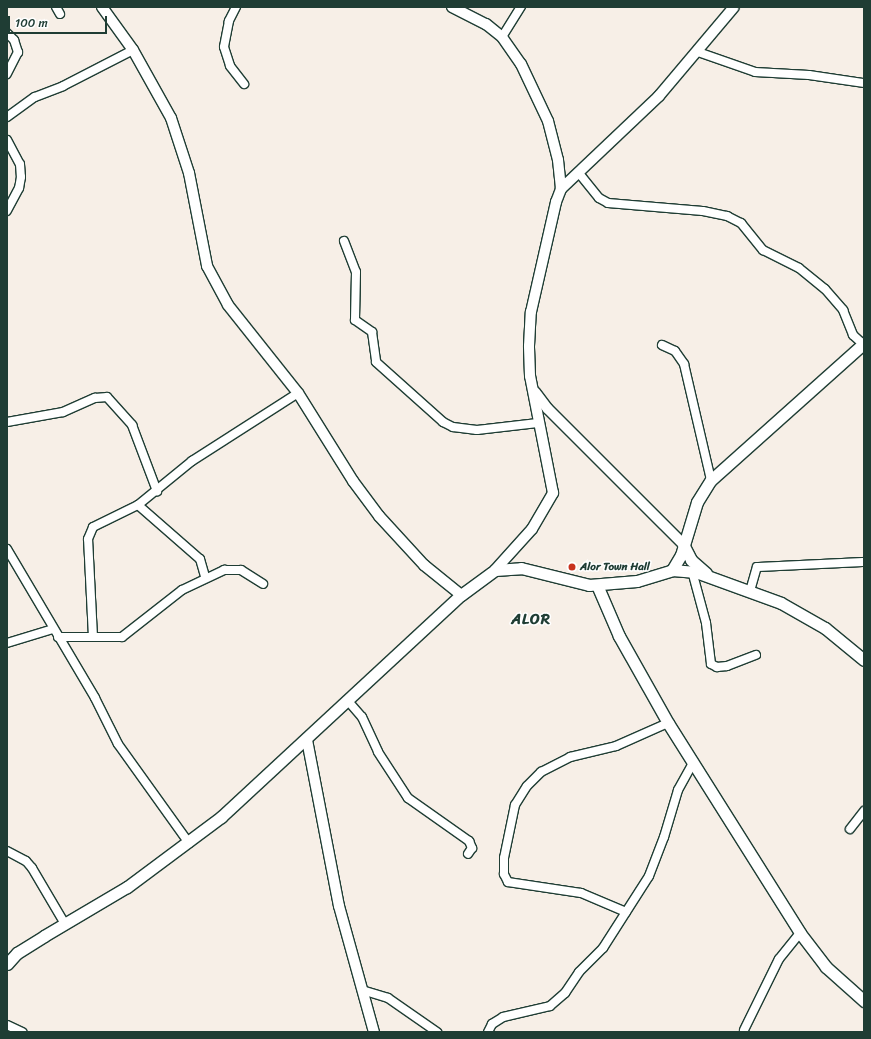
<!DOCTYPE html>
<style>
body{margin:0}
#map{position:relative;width:871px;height:1039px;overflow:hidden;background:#f7efe7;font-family:Sriracha,sans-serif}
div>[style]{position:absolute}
.roads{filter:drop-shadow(1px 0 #1f3d34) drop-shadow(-1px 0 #1f3d34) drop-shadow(0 1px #1f3d34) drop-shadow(0 -1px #1f3d34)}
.minor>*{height:8px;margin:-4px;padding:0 4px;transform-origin:4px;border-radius:4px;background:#fff}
.tertiary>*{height:10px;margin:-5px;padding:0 5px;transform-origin:5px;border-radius:5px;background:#fff}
.secondary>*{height:11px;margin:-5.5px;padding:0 5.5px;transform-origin:5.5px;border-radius:5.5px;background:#fff}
.dots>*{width:11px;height:11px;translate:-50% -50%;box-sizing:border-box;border:2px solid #fff;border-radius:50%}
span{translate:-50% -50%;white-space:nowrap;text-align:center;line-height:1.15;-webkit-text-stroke:3px #fff;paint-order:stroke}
.poi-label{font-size:11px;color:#1f3d34;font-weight:700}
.left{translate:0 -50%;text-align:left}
.district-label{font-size:15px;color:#1f3d34;font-weight:700;letter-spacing:1px}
.frame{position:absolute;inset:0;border:8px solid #1f3d34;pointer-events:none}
.scale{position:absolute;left:8px;top:16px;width:99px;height:18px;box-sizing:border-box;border:2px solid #1f3d34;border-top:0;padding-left:5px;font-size:12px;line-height:14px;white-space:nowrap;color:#1f3d34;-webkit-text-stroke:3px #fff;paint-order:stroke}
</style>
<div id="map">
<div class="roads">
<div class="minor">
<i style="left:56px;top:7px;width:8px;rotate:60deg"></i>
<i style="left:236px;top:7px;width:16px;rotate:117deg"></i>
<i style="left:229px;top:21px;width:26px;rotate:101deg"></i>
<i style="left:224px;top:47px;width:20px;rotate:72deg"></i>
<i style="left:230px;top:66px;width:23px;rotate:52deg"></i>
<i style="left:7px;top:33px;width:10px;rotate:45deg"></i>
<i style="left:14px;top:40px;width:13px;rotate:72deg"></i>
<i style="left:18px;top:52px;width:25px;rotate:117deg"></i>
<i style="left:502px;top:37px;width:36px;rotate:-58deg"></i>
<i style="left:698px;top:52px;width:60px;rotate:19.3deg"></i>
<i style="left:755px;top:72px;width:54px;rotate:3.2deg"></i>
<i style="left:809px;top:75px;width:56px;rotate:8.3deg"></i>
<i style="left:7px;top:117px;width:34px;rotate:-36deg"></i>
<i style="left:35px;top:97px;width:30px;rotate:-21deg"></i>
<i style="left:63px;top:86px;width:79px;rotate:-27.2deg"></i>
<i style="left:7px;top:140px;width:27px;rotate:62deg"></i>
<i style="left:20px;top:164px;width:13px;rotate:86deg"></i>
<i style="left:21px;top:177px;width:11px;rotate:100deg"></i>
<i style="left:19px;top:188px;width:26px;rotate:118deg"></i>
<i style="left:578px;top:172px;width:33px;rotate:51deg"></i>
<i style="left:599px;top:198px;width:10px;rotate:29deg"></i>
<i style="left:608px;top:203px;width:95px;rotate:4.8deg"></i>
<i style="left:703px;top:211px;width:25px;rotate:12deg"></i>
<i style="left:727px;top:216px;width:16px;rotate:27deg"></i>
<i style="left:741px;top:223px;width:35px;rotate:51deg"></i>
<i style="left:763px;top:250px;width:40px;rotate:26.6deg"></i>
<i style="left:799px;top:268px;width:33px;rotate:39deg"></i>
<i style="left:825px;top:289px;width:28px;rotate:49deg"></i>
<i style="left:843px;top:310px;width:27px;rotate:68deg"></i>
<i style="left:853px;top:335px;width:13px;rotate:42deg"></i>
<i style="left:344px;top:241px;width:33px;rotate:69deg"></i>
<i style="left:356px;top:272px;width:48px;rotate:91.2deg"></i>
<i style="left:355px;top:320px;width:21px;rotate:35deg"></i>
<i style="left:372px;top:332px;width:30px;rotate:82deg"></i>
<i style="left:376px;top:362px;width:90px;rotate:41.8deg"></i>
<i style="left:443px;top:422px;width:11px;rotate:27deg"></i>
<i style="left:453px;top:427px;width:24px;rotate:7deg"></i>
<i style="left:477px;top:430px;width:61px;rotate:-6.5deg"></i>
<i style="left:662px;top:345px;width:14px;rotate:25deg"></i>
<i style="left:675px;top:351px;width:16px;rotate:55deg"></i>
<i style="left:684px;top:364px;width:119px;rotate:76.9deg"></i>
<i style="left:7px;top:422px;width:57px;rotate:-10.1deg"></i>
<i style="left:63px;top:412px;width:35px;rotate:-24deg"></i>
<i style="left:95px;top:398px;width:12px;rotate:-5deg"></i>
<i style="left:107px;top:397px;width:38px;rotate:48deg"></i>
<i style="left:132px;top:425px;width:71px;rotate:69.3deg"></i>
<i style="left:138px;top:505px;width:82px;rotate:41.1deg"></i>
<i style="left:200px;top:559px;width:19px;rotate:74deg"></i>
<i style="left:7px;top:549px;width:173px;rotate:59.4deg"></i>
<i style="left:95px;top:698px;width:51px;rotate:63.4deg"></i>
<i style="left:118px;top:744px;width:122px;rotate:54.4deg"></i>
<i style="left:692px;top:571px;width:54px;rotate:74.9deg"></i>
<i style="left:706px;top:623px;width:41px;rotate:83deg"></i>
<i style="left:711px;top:664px;width:7px;rotate:27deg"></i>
<i style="left:717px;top:667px;width:10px;rotate:-6deg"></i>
<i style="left:727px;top:666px;width:31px;rotate:-21deg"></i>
<i style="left:750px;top:591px;width:25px;rotate:-74deg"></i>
<i style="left:757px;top:567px;width:107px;rotate:-2.7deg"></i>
<i style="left:58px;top:637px;width:64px"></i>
<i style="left:122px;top:637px;width:76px;rotate:-38.1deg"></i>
<i style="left:182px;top:590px;width:47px;rotate:-25.5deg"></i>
<i style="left:224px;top:570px;width:17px"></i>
<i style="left:241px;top:570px;width:26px;rotate:32deg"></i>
<i style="left:93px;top:637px;width:98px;rotate:-92.9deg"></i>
<i style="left:88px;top:539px;width:13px;rotate:-67deg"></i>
<i style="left:93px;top:527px;width:50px;rotate:-26.1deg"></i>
<i style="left:138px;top:505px;width:70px;rotate:-39.2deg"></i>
<i style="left:192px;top:461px;width:126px;rotate:-32.7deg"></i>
<i style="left:7px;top:643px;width:48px;rotate:-16.9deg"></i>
<i style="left:348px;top:701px;width:21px;rotate:49deg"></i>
<i style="left:362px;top:717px;width:38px;rotate:65deg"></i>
<i style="left:378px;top:752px;width:55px;rotate:56.9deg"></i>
<i style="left:408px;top:798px;width:75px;rotate:35.2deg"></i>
<i style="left:469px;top:841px;width:8px;rotate:67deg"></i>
<i style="left:472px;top:848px;width:7px;rotate:124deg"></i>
<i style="left:850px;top:829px;width:23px;rotate:-52deg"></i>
<i style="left:7px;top:851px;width:21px;rotate:28deg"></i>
<i style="left:26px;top:861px;width:9px;rotate:49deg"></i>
<i style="left:32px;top:868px;width:65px;rotate:59.5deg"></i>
<i style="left:626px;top:912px;width:49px;rotate:-157.1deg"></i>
<i style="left:581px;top:893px;width:74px;rotate:-171.4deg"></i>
<i style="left:508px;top:882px;width:9px;rotate:-117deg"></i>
<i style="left:504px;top:874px;width:16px;rotate:-90deg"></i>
<i style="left:504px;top:858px;width:54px;rotate:-78.3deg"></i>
<i style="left:515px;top:805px;width:22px;rotate:-58deg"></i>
<i style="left:527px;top:786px;width:20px;rotate:-45deg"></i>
<i style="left:541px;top:772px;width:33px;rotate:-27deg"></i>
<i style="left:570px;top:757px;width:47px;rotate:-13.4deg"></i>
<i style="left:616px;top:746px;width:57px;rotate:-23.9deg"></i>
<i style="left:362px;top:990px;width:27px;rotate:17deg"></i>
<i style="left:388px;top:998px;width:60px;rotate:34.8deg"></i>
<i style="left:7px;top:1025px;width:17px;rotate:25deg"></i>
<i style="left:744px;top:1030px;width:79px;rotate:-63.8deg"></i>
<i style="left:779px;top:959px;width:33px;rotate:-51deg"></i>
<i style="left:488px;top:1032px;width:9px;rotate:-63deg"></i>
<i style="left:492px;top:1024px;width:13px;rotate:-32deg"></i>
<i style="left:503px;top:1017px;width:48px;rotate:-13.2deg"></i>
<i style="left:550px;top:1006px;width:20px;rotate:-41deg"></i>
<i style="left:565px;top:993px;width:25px;rotate:-56deg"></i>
<i style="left:579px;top:972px;width:34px;rotate:-45deg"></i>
<i style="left:603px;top:948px;width:85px;rotate:-57.4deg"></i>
<i style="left:649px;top:876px;width:42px;rotate:-69deg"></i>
<i style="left:664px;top:837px;width:49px;rotate:-73.4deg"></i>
<i style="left:678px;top:790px;width:31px;rotate:-61deg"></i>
</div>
<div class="tertiary">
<i style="left:102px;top:7px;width:53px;rotate:54.2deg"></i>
<i style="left:133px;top:50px;width:78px;rotate:60.8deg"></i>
<i style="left:171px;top:118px;width:58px;rotate:71.9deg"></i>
<i style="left:189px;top:173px;width:95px;rotate:79deg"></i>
<i style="left:207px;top:266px;width:44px;rotate:61.7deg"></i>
<i style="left:228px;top:305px;width:112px;rotate:51.5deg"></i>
<i style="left:298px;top:393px;width:104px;rotate:58deg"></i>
<i style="left:353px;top:481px;width:44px;rotate:53.4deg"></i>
<i style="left:379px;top:516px;width:67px;rotate:47.4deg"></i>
<i style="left:424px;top:565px;width:48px;rotate:39deg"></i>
<i style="left:452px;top:7px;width:38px;rotate:27deg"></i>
<i style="left:486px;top:24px;width:21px;rotate:39deg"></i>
<i style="left:502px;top:37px;width:33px;rotate:55deg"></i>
<i style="left:521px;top:64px;width:63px;rotate:64.7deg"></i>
<i style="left:548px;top:121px;width:40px;rotate:75.6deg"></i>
<i style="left:558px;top:160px;width:29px;rotate:84deg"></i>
<i style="left:535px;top:392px;width:21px;rotate:53deg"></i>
<i style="left:548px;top:409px;width:191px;rotate:45deg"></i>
<i style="left:495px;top:570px;width:55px;rotate:-47.9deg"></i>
<i style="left:532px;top:529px;width:42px;rotate:-59.7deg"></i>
<i style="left:553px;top:493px;width:119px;rotate:-101.1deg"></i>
<i style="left:530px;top:376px;width:30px;rotate:-92deg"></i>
<i style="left:529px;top:346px;width:34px;rotate:-87deg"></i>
<i style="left:531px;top:312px;width:113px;rotate:-77.2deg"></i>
<i style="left:556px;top:202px;width:14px;rotate:-69deg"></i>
<i style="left:561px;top:189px;width:135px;rotate:-43.5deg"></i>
<i style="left:659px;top:96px;width:116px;rotate:-49.9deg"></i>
<i style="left:307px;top:740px;width:169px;rotate:79.1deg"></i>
<i style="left:339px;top:906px;width:131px;rotate:74.5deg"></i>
</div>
<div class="secondary">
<i style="left:683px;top:544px;width:18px;rotate:63deg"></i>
<i style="left:691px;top:560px;width:20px;rotate:41deg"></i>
<i style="left:672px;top:570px;width:24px;rotate:5deg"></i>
<i style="left:696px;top:572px;width:90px;rotate:20deg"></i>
<i style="left:781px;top:603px;width:51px;rotate:29.6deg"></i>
<i style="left:825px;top:628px;width:50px;rotate:39.4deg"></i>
<i style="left:597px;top:585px;width:56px;rotate:66.7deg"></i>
<i style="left:619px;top:636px;width:100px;rotate:60.6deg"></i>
<i style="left:668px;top:723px;width:248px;rotate:57.8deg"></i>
<i style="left:800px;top:933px;width:43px;rotate:52.6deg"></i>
<i style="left:826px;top:967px;width:51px;rotate:41.8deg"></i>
<i style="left:7px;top:964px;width:15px;rotate:-48deg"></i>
<i style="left:17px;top:953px;width:32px;rotate:-32deg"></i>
<i style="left:44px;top:936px;width:96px;rotate:-30.6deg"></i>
<i style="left:127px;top:887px;width:117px;rotate:-36.7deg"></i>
<i style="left:221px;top:817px;width:327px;rotate:-42.8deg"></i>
<i style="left:461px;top:595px;width:42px;rotate:-36.3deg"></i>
<i style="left:495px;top:570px;width:26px;rotate:-4deg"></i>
<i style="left:521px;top:568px;width:70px;rotate:14deg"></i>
<i style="left:589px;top:585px;width:48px;rotate:-4.8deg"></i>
<i style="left:637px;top:581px;width:37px;rotate:-17deg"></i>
<i style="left:672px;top:570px;width:17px;rotate:-59deg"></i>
<i style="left:681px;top:555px;width:55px;rotate:-73.2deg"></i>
<i style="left:697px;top:502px;width:26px;rotate:-58deg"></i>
<i style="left:711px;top:480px;width:205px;rotate:-41.8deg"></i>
</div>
</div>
<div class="dots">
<i style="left:572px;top:567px;background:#c8321e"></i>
</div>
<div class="poi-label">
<span class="left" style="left:580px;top:567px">Alor Town Hall</span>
</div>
<div class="district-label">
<span style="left:531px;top:620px">ALOR</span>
</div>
<div class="frame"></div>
<div class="scale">100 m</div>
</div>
